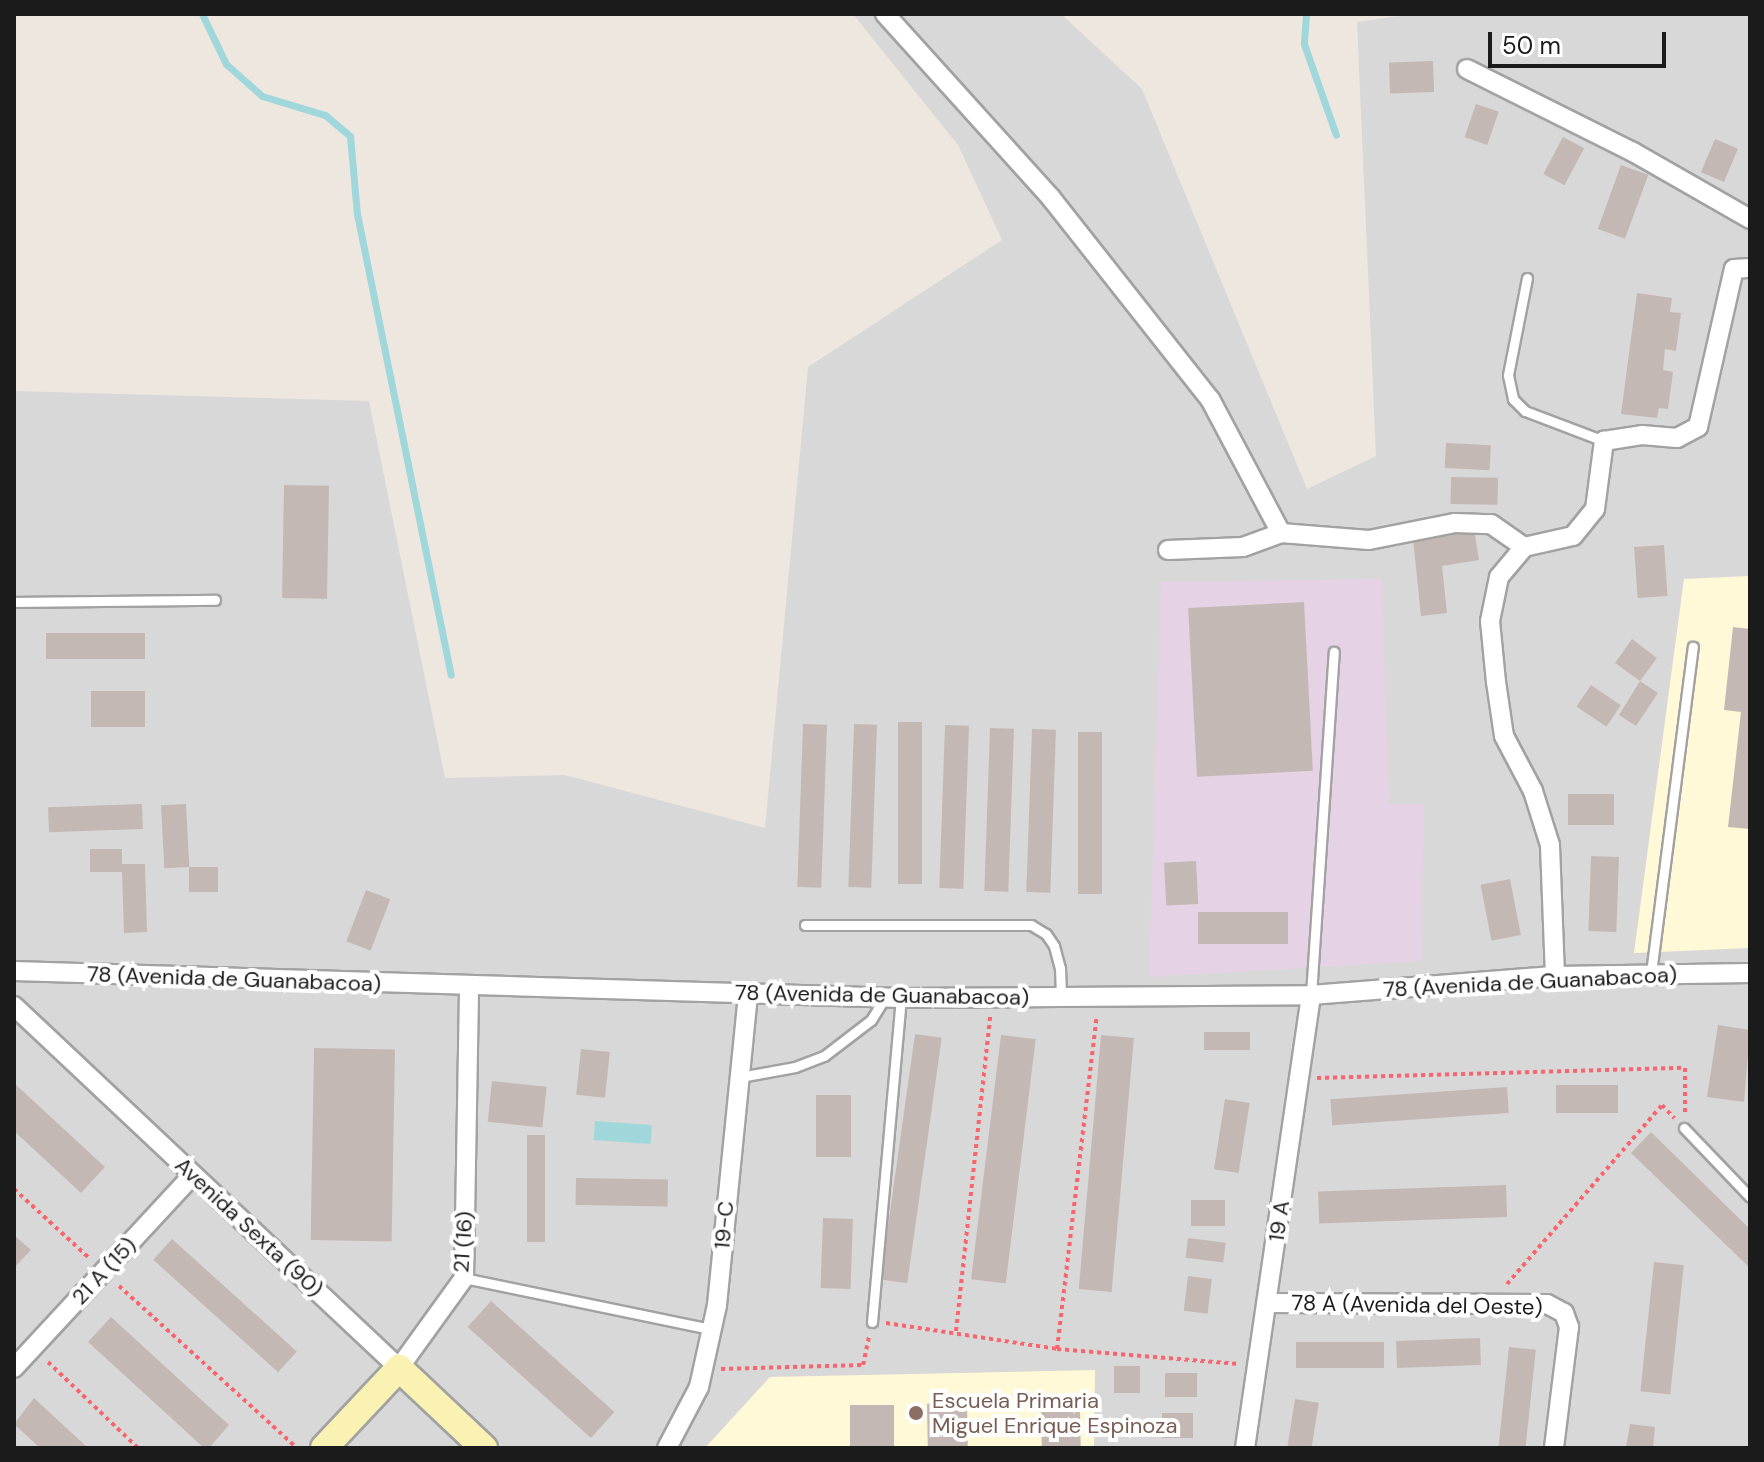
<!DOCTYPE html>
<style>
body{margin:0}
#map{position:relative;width:1764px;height:1462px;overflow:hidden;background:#ede7e0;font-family:"DM Sans",sans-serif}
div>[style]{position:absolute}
.residential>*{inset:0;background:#d9d8d8}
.industrial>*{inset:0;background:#e6d2e5}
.education>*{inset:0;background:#fff9d7}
.water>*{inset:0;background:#a0d7db;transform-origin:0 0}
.stream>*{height:7px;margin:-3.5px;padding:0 3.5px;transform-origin:3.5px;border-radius:3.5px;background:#a0d7db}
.building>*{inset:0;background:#c4b8b4;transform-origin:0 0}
.path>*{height:4px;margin-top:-2px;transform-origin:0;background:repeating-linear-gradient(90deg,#fa646c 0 4px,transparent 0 8px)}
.roads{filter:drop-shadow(2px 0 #a2a2a2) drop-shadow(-2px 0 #a2a2a2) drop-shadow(0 2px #a2a2a2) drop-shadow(0 -2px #a2a2a2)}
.lane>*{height:9px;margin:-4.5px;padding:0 4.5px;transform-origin:4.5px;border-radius:4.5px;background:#fff}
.street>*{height:18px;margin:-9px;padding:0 9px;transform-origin:9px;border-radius:9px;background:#fff}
.secondary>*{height:26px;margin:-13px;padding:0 13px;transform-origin:13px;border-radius:13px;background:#f9f2b2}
.dots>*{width:22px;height:22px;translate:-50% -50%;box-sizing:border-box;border:4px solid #fff;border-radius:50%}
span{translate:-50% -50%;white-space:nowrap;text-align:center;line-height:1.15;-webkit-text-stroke:8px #fff;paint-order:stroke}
.street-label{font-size:22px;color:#1b1b1b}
.education-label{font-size:22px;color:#785e54}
.left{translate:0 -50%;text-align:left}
.frame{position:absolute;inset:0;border:16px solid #1b1b1b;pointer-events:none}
.scale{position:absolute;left:1488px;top:32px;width:178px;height:36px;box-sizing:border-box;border:4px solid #1b1b1b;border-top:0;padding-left:10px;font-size:24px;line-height:28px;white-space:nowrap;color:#1b1b1b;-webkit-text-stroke:6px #fff;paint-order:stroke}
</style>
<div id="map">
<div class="residential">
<i style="clip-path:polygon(853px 14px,1061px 14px,1142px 89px,1307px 489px,1376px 456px,1357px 22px,1414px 14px,1750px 14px,1750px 1448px,14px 1448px,14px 391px,369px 401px,445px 778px,565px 775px,765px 828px,808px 367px,1002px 240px,958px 145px)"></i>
</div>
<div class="industrial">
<i style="clip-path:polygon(1382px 579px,1389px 804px,1424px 804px,1421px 961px,1149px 977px,1161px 582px)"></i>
</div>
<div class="education">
<i style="clip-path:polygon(1750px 576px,1750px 948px,1634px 953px,1684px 579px)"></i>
<i style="clip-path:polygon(1095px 1370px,1094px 1448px,705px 1448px,770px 1377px)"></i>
</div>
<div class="water">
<i style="left:595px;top:1121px;width:57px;height:19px;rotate:4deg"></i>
</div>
<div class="stream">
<i style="left:202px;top:14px;width:55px;rotate:64.4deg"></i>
<i style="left:226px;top:64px;width:48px;rotate:41.6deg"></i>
<i style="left:262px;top:96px;width:66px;rotate:16.8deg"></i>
<i style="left:325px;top:115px;width:33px;rotate:40deg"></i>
<i style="left:350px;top:136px;width:78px;rotate:84.9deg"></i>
<i style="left:357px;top:214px;width:470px;rotate:78.5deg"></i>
<i style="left:1306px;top:14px;width:30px;rotate:94deg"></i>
<i style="left:1304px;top:44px;width:96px;rotate:70.6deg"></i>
</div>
<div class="building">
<i style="left:1433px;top:61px;width:31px;height:44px;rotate:88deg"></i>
<i style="left:1476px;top:104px;width:24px;height:35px;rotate:19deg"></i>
<i style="left:1563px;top:137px;width:24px;height:42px;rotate:28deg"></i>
<i style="left:1715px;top:139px;width:25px;height:36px;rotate:23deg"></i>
<i style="left:1621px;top:165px;width:29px;height:68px;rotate:20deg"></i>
<i style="clip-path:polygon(1637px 293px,1672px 298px,1670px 312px,1681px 313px,1676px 351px,1665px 349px,1663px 370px,1673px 372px,1668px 409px,1659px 408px,1657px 418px,1621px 414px)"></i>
<i style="left:1446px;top:443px;width:45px;height:25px;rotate:3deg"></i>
<i style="left:1451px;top:477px;width:47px;height:27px;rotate:1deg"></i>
<i style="left:284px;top:485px;width:45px;height:113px;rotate:1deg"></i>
<i style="clip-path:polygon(1474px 529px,1479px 560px,1442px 566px,1447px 613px,1421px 616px,1413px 539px)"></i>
<i style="left:1664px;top:545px;width:51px;height:30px;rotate:86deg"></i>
<i style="left:1304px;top:602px;width:169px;height:116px;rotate:87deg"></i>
<i style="clip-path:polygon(1733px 627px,1750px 629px,1750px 829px,1728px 827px,1741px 712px,1724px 710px)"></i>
<i style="left:46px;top:633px;width:99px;height:26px"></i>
<i style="clip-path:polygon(1632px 639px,1657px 658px,1640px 681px,1658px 693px,1636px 726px,1619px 715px,1640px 681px,1615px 663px)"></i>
<i style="left:1591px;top:685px;width:36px;height:26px;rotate:34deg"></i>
<i style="left:91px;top:691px;width:54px;height:36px"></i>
<i style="left:898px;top:722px;width:24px;height:162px"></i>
<i style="left:803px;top:724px;width:24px;height:163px;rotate:2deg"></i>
<i style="left:854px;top:724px;width:23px;height:163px;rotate:2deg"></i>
<i style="left:945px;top:725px;width:24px;height:163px;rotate:2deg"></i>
<i style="left:990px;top:728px;width:24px;height:163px;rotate:2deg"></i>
<i style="left:1032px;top:729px;width:24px;height:163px;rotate:2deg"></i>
<i style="left:1078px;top:732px;width:24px;height:162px"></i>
<i style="left:1614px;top:794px;width:31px;height:46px;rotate:90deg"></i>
<i style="left:142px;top:804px;width:25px;height:94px;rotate:88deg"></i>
<i style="left:186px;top:804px;width:63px;height:25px;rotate:87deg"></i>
<i style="clip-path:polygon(90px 849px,122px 849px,122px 864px,145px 864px,147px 932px,124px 933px,122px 872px,90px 872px)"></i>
<i style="left:1591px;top:856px;width:28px;height:75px;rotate:2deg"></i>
<i style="left:1196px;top:861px;width:43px;height:32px;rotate:87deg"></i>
<i style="left:189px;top:867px;width:29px;height:25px"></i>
<i style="left:1510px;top:879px;width:57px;height:30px;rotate:79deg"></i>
<i style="left:366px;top:890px;width:26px;height:55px;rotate:21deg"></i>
<i style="left:1288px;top:912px;width:32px;height:90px;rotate:90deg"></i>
<i style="clip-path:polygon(1718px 1025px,1750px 1030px,1744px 1102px,1707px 1097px)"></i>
<i style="left:1250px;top:1032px;width:18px;height:46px;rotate:90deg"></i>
<i style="left:915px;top:1034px;width:27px;height:248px;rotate:8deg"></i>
<i style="left:1001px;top:1035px;width:35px;height:246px;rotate:7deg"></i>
<i style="left:1101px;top:1035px;width:33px;height:255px;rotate:5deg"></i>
<i style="left:314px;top:1048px;width:81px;height:192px;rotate:1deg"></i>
<i style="left:581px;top:1049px;width:29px;height:46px;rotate:6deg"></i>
<i style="left:492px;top:1081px;width:55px;height:41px;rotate:6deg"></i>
<i style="clip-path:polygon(14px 1083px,105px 1167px,81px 1193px,14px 1131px)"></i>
<i style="left:1618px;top:1085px;width:28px;height:62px;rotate:90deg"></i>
<i style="left:1507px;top:1087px;width:26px;height:177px;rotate:86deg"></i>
<i style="left:816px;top:1095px;width:35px;height:62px"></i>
<i style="left:1225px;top:1099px;width:25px;height:71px;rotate:9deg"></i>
<i style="clip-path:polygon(1651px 1132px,1750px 1229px,1750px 1268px,1631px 1153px)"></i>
<i style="left:527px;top:1135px;width:18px;height:107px"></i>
<i style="left:576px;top:1178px;width:92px;height:27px;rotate:1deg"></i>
<i style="left:1506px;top:1185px;width:32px;height:188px;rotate:88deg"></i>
<i style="left:1191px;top:1200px;width:34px;height:26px"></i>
<i style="left:823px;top:1218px;width:30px;height:70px;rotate:2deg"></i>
<i style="clip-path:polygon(14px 1235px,31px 1250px,14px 1268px)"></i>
<i style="left:1188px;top:1238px;width:38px;height:20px;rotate:7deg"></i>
<i style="left:172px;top:1239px;width:168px;height:28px;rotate:42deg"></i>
<i style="left:1654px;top:1262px;width:30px;height:130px;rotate:6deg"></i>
<i style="left:1188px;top:1276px;width:24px;height:35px;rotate:7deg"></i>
<i style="left:491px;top:1301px;width:166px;height:35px;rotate:42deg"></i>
<i style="clip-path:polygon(111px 1317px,229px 1425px,209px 1448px,204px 1448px,88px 1342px)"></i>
<i style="left:1480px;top:1338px;width:27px;height:84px;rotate:88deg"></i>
<i style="left:1384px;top:1342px;width:26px;height:88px;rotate:90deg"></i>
<i style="left:1509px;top:1347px;width:27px;height:102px;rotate:6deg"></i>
<i style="left:1114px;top:1366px;width:26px;height:27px"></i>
<i style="left:1165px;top:1373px;width:32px;height:24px"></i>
<i style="clip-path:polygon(34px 1398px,88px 1448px,40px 1448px,14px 1424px)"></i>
<i style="left:1295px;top:1399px;width:24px;height:50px;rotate:9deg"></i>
<i style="left:967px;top:1403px;width:45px;height:40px;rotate:89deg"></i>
<i style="left:894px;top:1405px;width:43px;height:44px;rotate:90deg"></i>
<i style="left:1080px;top:1407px;width:41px;height:39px;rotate:89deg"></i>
<i style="left:1162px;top:1413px;width:31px;height:25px"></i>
<i style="clip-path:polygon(1630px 1424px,1655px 1427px,1653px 1448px,1626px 1448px)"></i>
</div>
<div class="path">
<i style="left:1317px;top:1078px;width:368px;rotate:-1.6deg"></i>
<i style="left:1685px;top:1068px;width:46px;rotate:90deg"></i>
<i style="left:14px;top:1189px;width:102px;rotate:42.6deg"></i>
<i style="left:1507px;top:1284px;width:237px;rotate:-49.1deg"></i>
<i style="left:1662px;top:1105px;width:18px;rotate:47deg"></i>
<i style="left:119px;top:1286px;width:241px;rotate:42.3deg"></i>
<i style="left:886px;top:1323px;width:173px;rotate:8.6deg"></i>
<i style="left:1057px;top:1349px;width:183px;rotate:4.7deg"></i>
<i style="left:956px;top:1331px;width:317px;rotate:-83.8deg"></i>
<i style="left:1057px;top:1349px;width:335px;rotate:-83.2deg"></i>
<i style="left:48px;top:1362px;width:124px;rotate:43.7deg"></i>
<i style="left:721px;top:1369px;width:142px;rotate:-1.6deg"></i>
<i style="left:863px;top:1365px;width:30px;rotate:-78deg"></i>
</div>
<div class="roads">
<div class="lane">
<i style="left:1527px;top:278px;width:99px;rotate:101.1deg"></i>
<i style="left:1508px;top:375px;width:25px;rotate:78deg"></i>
<i style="left:1513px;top:399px;width:17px;rotate:45deg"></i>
<i style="left:1525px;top:411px;width:85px;rotate:20.8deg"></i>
<i style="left:14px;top:602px;width:201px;rotate:-0.6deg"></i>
<i style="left:805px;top:925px;width:226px"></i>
<i style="left:1031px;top:925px;width:17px;rotate:31deg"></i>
<i style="left:1046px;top:934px;width:14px;rotate:56deg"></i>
<i style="left:1054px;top:946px;width:23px;rotate:75deg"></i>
<i style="left:1060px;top:968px;width:29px;rotate:88deg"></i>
<i style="left:1651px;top:973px;width:329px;rotate:-82.7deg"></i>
<i style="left:1311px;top:995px;width:344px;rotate:-86.2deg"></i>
<i style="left:740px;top:1077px;width:56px;rotate:-10.3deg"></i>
<i style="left:795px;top:1067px;width:31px;rotate:-21deg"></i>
<i style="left:824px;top:1056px;width:59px;rotate:-37.5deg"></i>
<i style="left:871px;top:1020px;width:26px;rotate:-58deg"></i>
<i style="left:1684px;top:1128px;width:95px;rotate:46.3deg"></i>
<i style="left:464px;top:1278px;width:252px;rotate:11.7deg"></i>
<i style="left:872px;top:1322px;width:325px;rotate:-84.9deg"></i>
</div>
<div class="street">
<i style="left:885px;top:14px;width:248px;rotate:47.9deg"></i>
<i style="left:1051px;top:198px;width:256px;rotate:51.7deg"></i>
<i style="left:1210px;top:399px;width:152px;rotate:62.1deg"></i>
<i style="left:1467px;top:69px;width:186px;rotate:26.6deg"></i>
<i style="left:1633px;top:152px;width:135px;rotate:29.8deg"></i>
<i style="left:1168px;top:550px;width:75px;rotate:-2.3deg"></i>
<i style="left:1243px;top:547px;width:40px;rotate:-20.2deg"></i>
<i style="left:1281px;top:533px;width:88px;rotate:4.5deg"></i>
<i style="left:1369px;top:540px;width:88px;rotate:-11.2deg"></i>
<i style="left:1455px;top:523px;width:36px;rotate:2deg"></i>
<i style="left:1491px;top:524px;width:40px;rotate:34.9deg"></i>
<i style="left:14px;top:971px;width:887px;rotate:1.74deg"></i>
<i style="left:901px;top:998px;width:410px;rotate:-0.4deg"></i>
<i style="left:1311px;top:995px;width:245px;rotate:-4.5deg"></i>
<i style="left:1555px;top:976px;width:195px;rotate:-0.9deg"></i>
<i style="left:1555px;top:976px;width:131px;rotate:-92.2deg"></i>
<i style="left:1550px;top:845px;width:57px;rotate:-107.5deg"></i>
<i style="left:1533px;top:791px;width:62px;rotate:-117.8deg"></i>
<i style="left:1504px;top:736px;width:55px;rotate:-98.4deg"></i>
<i style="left:1496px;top:682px;width:61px;rotate:-95.6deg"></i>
<i style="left:1490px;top:621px;width:45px;rotate:-78.4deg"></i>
<i style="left:1499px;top:577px;width:39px;rotate:-50deg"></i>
<i style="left:1524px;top:547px;width:50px;rotate:-12.7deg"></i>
<i style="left:1573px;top:536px;width:35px;rotate:-51deg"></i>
<i style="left:1595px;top:509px;width:69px;rotate:-82.5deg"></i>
<i style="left:1604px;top:441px;width:38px;rotate:-9deg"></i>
<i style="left:1642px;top:435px;width:35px;rotate:5deg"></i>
<i style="left:1677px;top:438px;width:24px;rotate:-28deg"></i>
<i style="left:1698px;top:427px;width:162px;rotate:-77.2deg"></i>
<i style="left:1734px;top:269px;width:16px;rotate:-4deg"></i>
<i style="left:14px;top:1006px;width:528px;rotate:43.24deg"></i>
<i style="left:399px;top:1368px;width:111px;rotate:-54.2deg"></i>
<i style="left:464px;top:1278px;width:291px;rotate:-89deg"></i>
<i style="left:1267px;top:1303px;width:280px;rotate:0.2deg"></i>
<i style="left:1547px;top:1304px;width:19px;rotate:28deg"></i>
<i style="left:1564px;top:1313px;width:15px;rotate:70deg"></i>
<i style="left:1569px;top:1327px;width:122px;rotate:97.1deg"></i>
<i style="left:14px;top:1368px;width:263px;rotate:-47.2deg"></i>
<i style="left:667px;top:1448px;width:69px;rotate:-62.3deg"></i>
<i style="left:699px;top:1387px;width:84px;rotate:-77.6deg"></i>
<i style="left:717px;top:1305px;width:314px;rotate:-84.3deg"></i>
<i style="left:1245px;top:1448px;width:458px;rotate:-81.7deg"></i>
</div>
<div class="secondary">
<i style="left:324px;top:1448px;width:110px;rotate:-46.8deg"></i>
<i style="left:399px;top:1368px;width:117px;rotate:43.3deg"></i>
</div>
</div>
<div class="dots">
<i style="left:916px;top:1413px;background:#8d6e63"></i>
</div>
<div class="street-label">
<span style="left:234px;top:979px;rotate:2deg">78 (Avenida de Guanabacoa)</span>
<span style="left:1530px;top:982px;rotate:-3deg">78 (Avenida de Guanabacoa)</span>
<span style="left:882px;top:995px;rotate:1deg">78 (Avenida de Guanabacoa)</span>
<span style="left:1279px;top:1221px;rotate:-82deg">19 A</span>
<span style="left:724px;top:1225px;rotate:-85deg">19-C</span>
<span style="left:249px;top:1227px;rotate:43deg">Avenida Sexta (90)</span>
<span style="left:463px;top:1242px;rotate:-86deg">21 (16)</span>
<span style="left:104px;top:1271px;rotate:-47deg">21 A (15)</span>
<span style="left:1417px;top:1305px;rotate:1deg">78 A (Avenida del Oeste)</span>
</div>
<div class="education-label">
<span class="left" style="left:932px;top:1413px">Escuela Primaria<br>Miguel Enrique Espinoza</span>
</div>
<div class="frame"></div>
<div class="scale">50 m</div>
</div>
